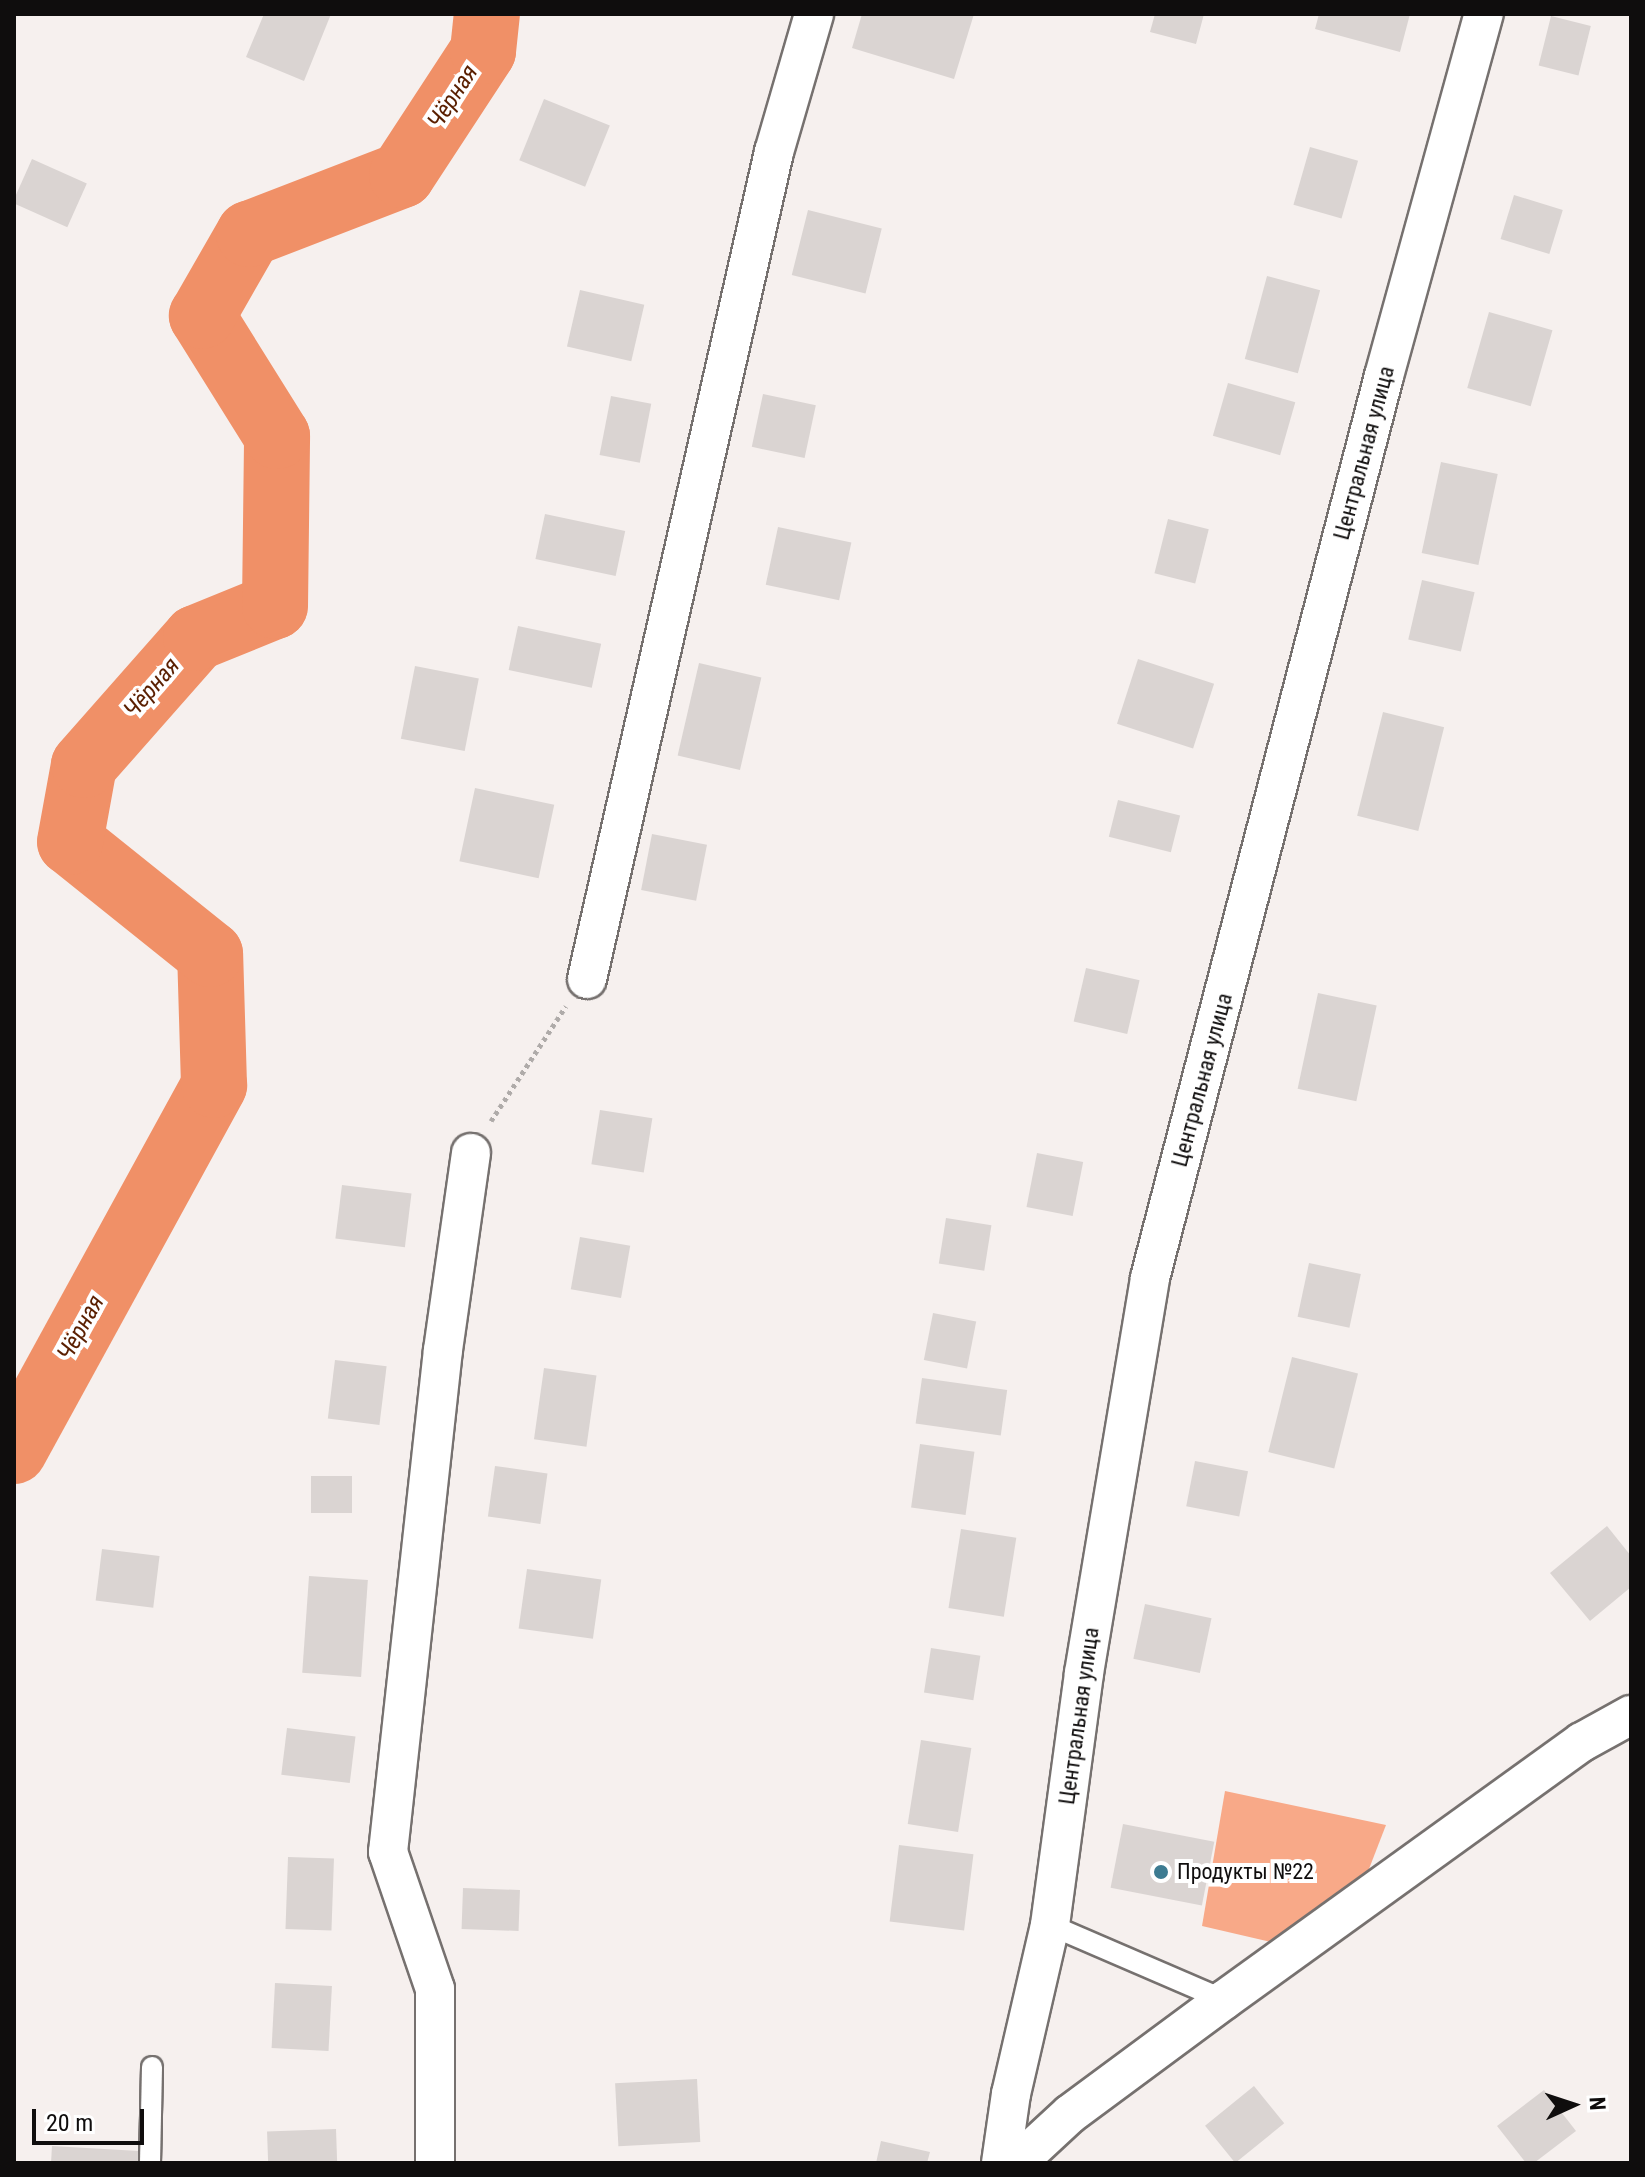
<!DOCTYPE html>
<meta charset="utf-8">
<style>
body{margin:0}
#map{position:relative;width:1645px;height:2177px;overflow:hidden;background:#f6f0ee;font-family:"Roboto Condensed",sans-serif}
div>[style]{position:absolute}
.green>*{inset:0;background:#f8a988}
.river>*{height:66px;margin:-33px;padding:0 33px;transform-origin:33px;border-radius:33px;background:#f09067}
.building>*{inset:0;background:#dad4d2;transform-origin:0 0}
.path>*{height:5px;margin-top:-2.5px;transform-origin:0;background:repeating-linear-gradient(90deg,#afaba9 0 4px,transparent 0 8px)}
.roads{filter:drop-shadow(2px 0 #76716f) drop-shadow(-2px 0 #76716f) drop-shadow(0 2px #76716f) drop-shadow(0 -2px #76716f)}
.lane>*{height:20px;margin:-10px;padding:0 10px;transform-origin:10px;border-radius:10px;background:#fff}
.street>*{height:38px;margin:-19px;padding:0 19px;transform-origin:19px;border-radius:19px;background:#fff}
.dots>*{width:22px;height:22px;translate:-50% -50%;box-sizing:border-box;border:4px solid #fff;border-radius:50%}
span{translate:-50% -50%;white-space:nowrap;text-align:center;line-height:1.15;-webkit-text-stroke:8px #fff;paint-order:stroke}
.street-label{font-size:22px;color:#0f0d0d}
.poi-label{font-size:22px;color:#0f0d0d}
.left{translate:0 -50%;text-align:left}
.water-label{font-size:24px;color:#5a1f00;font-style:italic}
.frame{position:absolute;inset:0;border:16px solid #0f0d0d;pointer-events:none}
.north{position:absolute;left:1533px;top:2065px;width:80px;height:80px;-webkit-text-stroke:6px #fff;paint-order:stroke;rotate:87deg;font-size:22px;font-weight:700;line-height:32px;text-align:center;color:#0f0d0d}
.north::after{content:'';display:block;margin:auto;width:28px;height:36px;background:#0f0d0d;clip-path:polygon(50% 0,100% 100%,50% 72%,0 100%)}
.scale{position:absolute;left:32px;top:2109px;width:112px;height:36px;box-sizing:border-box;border:4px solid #0f0d0d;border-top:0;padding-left:10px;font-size:24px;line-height:28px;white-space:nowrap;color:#0f0d0d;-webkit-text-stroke:6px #fff;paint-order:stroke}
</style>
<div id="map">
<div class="green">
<i style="clip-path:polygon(1225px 1791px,1386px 1825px,1362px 1887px,1275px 1943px,1202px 1926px)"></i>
</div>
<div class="river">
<i style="left:14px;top:1451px;width:417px;rotate:-61.3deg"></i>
<i style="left:214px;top:1085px;width:131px;rotate:-91.7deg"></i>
<i style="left:210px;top:954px;width:179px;rotate:-141.3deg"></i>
<i style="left:70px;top:842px;width:78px;rotate:-79.7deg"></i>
<i style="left:84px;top:765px;width:169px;rotate:-48.6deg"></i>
<i style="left:196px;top:638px;width:85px;rotate:-22.1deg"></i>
<i style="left:275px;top:606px;width:170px;rotate:-89.3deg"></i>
<i style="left:277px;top:436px;width:142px;rotate:-122deg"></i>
<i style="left:202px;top:316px;width:95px;rotate:-60.2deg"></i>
<i style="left:249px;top:234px;width:164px;rotate:-21.1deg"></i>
<i style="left:402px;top:175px;width:148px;rotate:-56.8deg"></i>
<i style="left:483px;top:51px;width:37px;rotate:-84deg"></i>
</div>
<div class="building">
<i style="clip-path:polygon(264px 14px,331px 14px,304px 81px,246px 57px)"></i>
<i style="clip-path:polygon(862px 14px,974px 14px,954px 79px,852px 48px)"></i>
<i style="clip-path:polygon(1155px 14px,1204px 14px,1196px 44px,1150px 32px)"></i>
<i style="clip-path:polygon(1319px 14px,1410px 14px,1400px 52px,1315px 29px)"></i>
<i style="left:1551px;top:16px;width:41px;height:51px;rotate:14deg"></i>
<i style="left:544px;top:99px;width:71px;height:66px;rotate:22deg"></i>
<i style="left:1310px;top:147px;width:50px;height:60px;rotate:16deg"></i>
<i style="left:32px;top:159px;width:60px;height:48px;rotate:24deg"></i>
<i style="left:1514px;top:195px;width:51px;height:46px;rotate:17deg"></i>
<i style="left:808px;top:210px;width:76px;height:67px;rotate:14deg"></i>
<i style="left:1267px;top:276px;width:55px;height:86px;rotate:15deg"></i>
<i style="left:580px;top:290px;width:66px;height:58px;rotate:13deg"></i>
<i style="left:1489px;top:312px;width:66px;height:79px;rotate:16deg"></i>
<i style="left:1228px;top:383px;width:70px;height:55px;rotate:16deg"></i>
<i style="left:763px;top:394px;width:54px;height:54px;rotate:12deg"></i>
<i style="left:611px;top:396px;width:41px;height:60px;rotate:11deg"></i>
<i style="left:1441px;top:462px;width:58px;height:93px;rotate:12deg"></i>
<i style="left:545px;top:514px;width:82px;height:46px;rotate:12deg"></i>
<i style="left:1168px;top:519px;width:42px;height:56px;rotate:14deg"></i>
<i style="left:778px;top:527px;width:75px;height:59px;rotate:12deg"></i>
<i style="left:1422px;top:580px;width:54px;height:61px;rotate:13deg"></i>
<i style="left:518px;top:626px;width:85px;height:45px;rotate:12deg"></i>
<i style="left:1138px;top:659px;width:80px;height:68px;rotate:18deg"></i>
<i style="left:699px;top:663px;width:64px;height:95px;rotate:13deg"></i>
<i style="left:415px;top:666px;width:65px;height:74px;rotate:11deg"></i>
<i style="left:1383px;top:712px;width:63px;height:107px;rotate:14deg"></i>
<i style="left:475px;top:788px;width:81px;height:75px;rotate:12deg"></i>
<i style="left:1118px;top:800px;width:64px;height:38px;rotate:14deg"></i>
<i style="left:652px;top:834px;width:56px;height:57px;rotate:11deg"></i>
<i style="left:1086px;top:968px;width:55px;height:55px;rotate:13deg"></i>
<i style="left:1318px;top:993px;width:60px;height:98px;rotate:12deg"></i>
<i style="left:600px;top:1110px;width:53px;height:55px;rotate:9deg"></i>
<i style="left:1037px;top:1153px;width:47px;height:55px;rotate:11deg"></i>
<i style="left:342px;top:1185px;width:70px;height:54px;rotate:7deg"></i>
<i style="left:946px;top:1218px;width:46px;height:46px;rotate:9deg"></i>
<i style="left:580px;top:1237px;width:51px;height:53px;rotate:10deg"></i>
<i style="left:1309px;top:1263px;width:53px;height:55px;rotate:12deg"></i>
<i style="left:933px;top:1313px;width:44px;height:48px;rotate:11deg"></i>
<i style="left:1292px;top:1357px;width:68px;height:98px;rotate:14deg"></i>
<i style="left:335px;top:1360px;width:52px;height:59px;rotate:7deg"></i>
<i style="left:544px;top:1368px;width:53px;height:72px;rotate:8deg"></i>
<i style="left:922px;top:1378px;width:86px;height:46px;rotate:8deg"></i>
<i style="left:920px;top:1444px;width:55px;height:64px;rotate:8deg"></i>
<i style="left:1195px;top:1461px;width:54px;height:46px;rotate:11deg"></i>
<i style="left:495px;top:1466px;width:53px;height:51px;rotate:8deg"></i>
<i style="left:311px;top:1476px;width:41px;height:37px"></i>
<i style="clip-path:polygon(1607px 1526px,1631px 1556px,1631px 1587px,1590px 1621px,1550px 1573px)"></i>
<i style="left:961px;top:1529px;width:56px;height:80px;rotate:9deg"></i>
<i style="left:102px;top:1549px;width:58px;height:52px;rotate:7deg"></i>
<i style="left:527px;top:1569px;width:75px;height:60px;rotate:8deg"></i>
<i style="left:309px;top:1576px;width:59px;height:97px;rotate:4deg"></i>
<i style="left:1145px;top:1604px;width:68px;height:56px;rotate:12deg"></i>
<i style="left:931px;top:1648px;width:50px;height:45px;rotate:9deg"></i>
<i style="left:287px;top:1728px;width:69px;height:47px;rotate:7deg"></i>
<i style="left:921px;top:1740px;width:51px;height:85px;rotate:9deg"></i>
<i style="left:1123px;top:1824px;width:93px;height:65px;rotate:11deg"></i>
<i style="left:899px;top:1845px;width:75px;height:77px;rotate:7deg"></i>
<i style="left:288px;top:1857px;width:46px;height:72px;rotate:2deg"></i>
<i style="left:463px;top:1888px;width:57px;height:41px;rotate:2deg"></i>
<i style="left:275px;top:1983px;width:57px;height:65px;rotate:3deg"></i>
<i style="left:697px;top:2079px;width:63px;height:82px;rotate:87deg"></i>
<i style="left:1254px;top:2086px;width:48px;height:63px;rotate:51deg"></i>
<i style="clip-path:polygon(1544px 2090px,1576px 2131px,1534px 2163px,1526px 2163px,1497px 2126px)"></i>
<i style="left:336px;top:2129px;width:34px;height:69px;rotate:88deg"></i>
<i style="clip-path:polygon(881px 2141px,930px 2152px,927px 2163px,876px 2163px)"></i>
<i style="clip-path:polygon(52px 2146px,139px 2151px,138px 2163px,51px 2163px)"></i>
</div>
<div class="path">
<i style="left:491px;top:1121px;width:137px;rotate:-56.9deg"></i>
</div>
<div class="roads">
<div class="lane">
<i style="left:1050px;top:1925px;width:189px;rotate:23.3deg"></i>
<i style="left:150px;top:2163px;width:96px;rotate:-88.8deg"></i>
</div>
<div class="street">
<i style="left:587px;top:979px;width:848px;rotate:-77.26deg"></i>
<i style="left:774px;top:152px;width:144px;rotate:-73.8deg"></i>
<i style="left:435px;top:2163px;width:174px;rotate:-90deg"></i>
<i style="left:435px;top:1989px;width:145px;rotate:-108.9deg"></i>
<i style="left:388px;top:1852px;width:505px;rotate:-83.75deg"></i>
<i style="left:443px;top:1350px;width:199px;rotate:-81.9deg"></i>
<i style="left:1001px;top:2163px;width:70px;rotate:-81.8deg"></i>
<i style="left:1011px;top:2094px;width:173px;rotate:-77deg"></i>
<i style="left:1050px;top:1925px;width:254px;rotate:-82.3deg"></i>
<i style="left:1084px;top:1673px;width:400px;rotate:-80.5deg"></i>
<i style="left:1150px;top:1278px;width:932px;rotate:-75.46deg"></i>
<i style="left:1384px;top:376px;width:376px;rotate:-74.6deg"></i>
<i style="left:1017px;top:2163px;width:72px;rotate:-42.8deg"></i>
<i style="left:1070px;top:2114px;width:192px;rotate:-36.5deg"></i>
<i style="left:1224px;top:2000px;width:441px;rotate:-35.8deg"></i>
<i style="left:1582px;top:1742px;width:56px;rotate:-28.9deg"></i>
</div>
</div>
<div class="dots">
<i style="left:1161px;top:1872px;background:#3d7b91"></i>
</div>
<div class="street-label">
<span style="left:1364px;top:453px;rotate:-75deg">Центральная улица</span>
<span style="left:1202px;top:1080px;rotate:-75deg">Центральная улица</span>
<span style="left:1079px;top:1716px;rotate:-82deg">Центральная улица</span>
</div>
<div class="poi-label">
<span class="left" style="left:1177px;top:1872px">Продукты №22</span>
</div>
<div class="water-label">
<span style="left:453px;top:97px;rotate:-57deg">Чёрная</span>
<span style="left:152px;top:688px;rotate:-49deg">Чёрная</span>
<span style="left:81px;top:1328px;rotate:-61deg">Чёрная</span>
</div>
<div class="frame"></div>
<div class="north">N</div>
<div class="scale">20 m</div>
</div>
